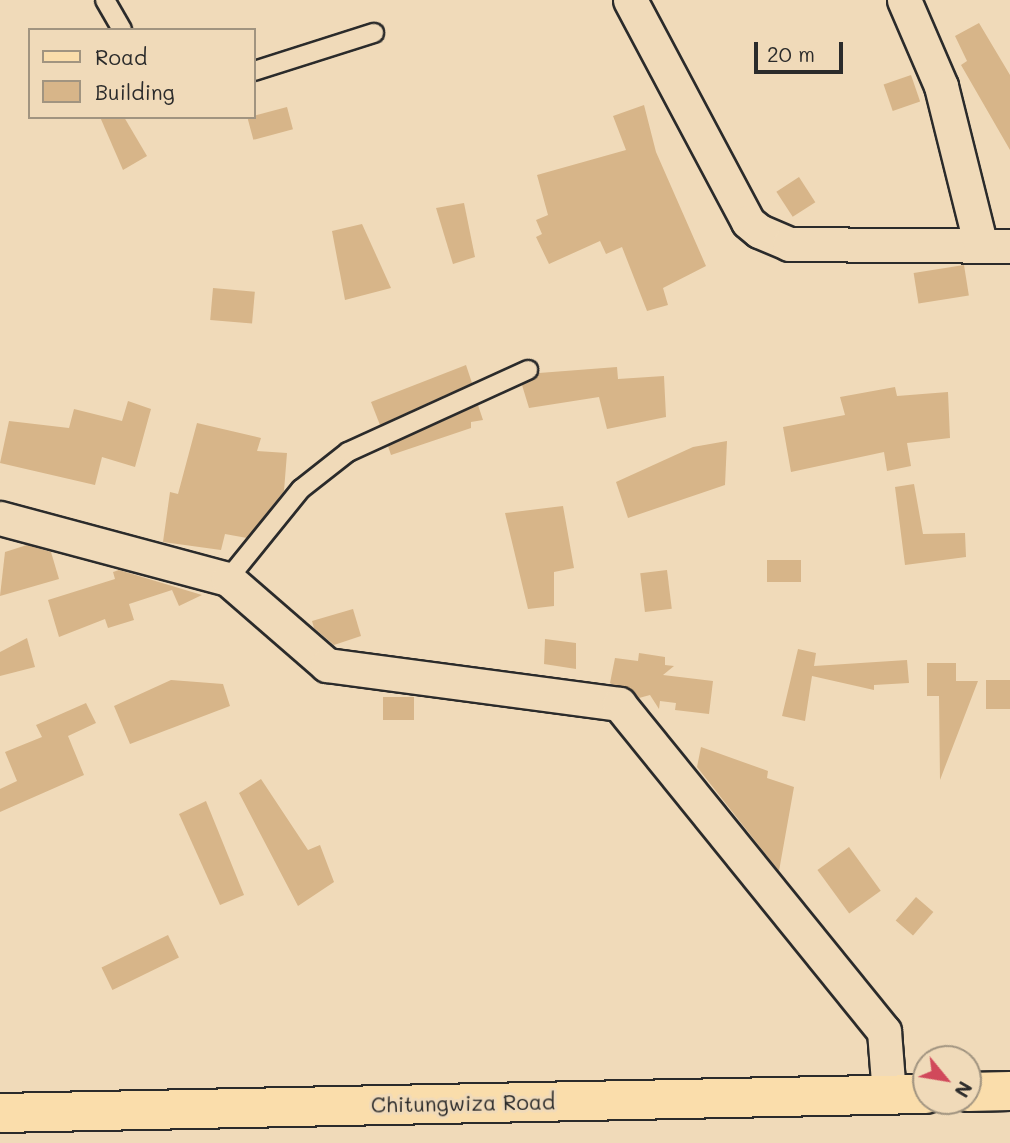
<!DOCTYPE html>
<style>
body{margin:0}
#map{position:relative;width:1010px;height:1143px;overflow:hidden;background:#f0dab9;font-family:Mali,sans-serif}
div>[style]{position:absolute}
.building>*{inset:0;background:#d7b589;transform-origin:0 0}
.roads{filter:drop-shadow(2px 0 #2b2b2b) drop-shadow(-2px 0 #2b2b2b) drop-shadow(0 2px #2b2b2b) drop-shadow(0 -2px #2b2b2b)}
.lane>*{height:18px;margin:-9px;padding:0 9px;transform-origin:9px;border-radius:9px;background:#f0dab9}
.street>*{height:33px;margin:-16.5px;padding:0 16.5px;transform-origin:16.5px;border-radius:16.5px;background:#f0dab9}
.primary>*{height:38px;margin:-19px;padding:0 19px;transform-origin:19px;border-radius:19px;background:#faddab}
span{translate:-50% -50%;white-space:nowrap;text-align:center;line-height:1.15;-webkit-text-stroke:6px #f0dab9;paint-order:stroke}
.street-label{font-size:21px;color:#2b2b2b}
.legend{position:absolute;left:28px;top:28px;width:228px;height:91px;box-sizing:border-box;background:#f0dab9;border:2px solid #a19480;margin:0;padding:9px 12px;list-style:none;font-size:21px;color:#2b2b2b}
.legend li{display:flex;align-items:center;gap:14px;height:35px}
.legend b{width:35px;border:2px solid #a19480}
.north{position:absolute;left:912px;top:1045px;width:70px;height:70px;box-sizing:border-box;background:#f0dab9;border:2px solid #a19480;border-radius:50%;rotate:120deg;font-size:19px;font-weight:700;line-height:28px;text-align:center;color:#2b2b2b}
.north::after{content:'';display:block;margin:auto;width:24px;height:32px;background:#d1495b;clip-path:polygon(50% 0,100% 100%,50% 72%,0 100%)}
.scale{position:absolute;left:754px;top:42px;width:89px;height:32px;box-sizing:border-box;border:4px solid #2b2b2b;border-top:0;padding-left:9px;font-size:21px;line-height:24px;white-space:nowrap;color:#2b2b2b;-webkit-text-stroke:5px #f0dab9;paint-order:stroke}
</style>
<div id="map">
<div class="building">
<i style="clip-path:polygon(979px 23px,1010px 75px,1010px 150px,961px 65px,967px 61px,955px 36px)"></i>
<i style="left:911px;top:75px;width:28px;height:29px;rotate:71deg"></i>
<i style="clip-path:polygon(644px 105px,656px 152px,706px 266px,663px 288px,668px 305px,647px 311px,622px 247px,606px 254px,600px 241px,549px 264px,536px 237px,542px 234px,536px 220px,548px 215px,537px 175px,626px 150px,613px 116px)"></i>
<i style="left:287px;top:107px;width:23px;height:41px;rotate:75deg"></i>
<i style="clip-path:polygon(100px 117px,124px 117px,147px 156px,123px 170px)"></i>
<i style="left:799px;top:177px;width:30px;height:27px;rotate:57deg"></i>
<i style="clip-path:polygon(464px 203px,475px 257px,453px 264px,436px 208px)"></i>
<i style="clip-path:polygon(362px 224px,391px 288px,345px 300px,332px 231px)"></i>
<i style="left:964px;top:265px;width:31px;height:51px;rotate:81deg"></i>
<i style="left:213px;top:288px;width:42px;height:32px;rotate:5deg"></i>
<i style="clip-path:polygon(466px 365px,472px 383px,380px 425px,371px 402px)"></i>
<i style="clip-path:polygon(617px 367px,618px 379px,664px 376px,666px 417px,607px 429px,599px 397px,529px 408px,522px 385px,539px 373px)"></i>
<i style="clip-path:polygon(895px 387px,897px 396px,948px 392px,950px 438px,907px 443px,911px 466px,887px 471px,884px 452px,791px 472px,783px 427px,845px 415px,840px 397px)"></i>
<i style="clip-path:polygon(128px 401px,151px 409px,135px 467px,102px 457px,95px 485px,0 463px,9px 421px,69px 428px,74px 409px,122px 421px)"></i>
<i style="clip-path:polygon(478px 405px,483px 420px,471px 422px,471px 428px,391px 455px,388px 446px)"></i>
<i style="clip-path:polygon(197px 423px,261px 438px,257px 451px,287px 453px,284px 491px,247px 538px,225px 534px,221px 550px,163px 542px,170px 492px,178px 494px)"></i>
<i style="clip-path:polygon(727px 441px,725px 485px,628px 518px,616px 482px,693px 447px)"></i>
<i style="clip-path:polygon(914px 484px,923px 534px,965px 533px,966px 557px,905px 565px,895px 487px)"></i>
<i style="clip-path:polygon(563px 506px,574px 568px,554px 572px,554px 606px,528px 609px,505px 513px)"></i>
<i style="clip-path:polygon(27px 545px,51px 552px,59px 579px,0 596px,5px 552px)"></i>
<i style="left:801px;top:560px;width:22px;height:34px;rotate:90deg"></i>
<i style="clip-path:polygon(119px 570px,202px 595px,179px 606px,172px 590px,129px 604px,134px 620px,108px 628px,105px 619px,59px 637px,48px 600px,115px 579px,113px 572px)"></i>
<i style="left:667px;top:570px;width:39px;height:27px;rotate:83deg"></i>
<i style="clip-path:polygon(353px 609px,361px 636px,334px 645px,314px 628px,312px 621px)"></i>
<i style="clip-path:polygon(27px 638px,35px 667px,0 676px,0 652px)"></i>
<i style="clip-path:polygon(545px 639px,576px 643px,576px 669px,544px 664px)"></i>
<i style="clip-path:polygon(798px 649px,816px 653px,814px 666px,907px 660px,909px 683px,874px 685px,874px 690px,812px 676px,805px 721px,782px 716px)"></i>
<i style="clip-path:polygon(639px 653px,665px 657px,665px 665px,674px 666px,663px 675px,713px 681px,709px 714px,675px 710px,676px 703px,660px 701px,659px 709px,650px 695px,639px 698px,610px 683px,615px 658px,638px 661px)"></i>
<i style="clip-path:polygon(927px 663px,956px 663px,956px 681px,978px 681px,940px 780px,939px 696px,927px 696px)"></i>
<i style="clip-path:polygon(171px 680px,223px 684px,230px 706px,130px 744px,114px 706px)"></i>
<i style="left:1010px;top:680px;width:29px;height:24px;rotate:90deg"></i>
<i style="left:383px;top:697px;width:31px;height:23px"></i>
<i style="clip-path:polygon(86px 703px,96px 723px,68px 736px,84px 775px,0 812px,0 789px,17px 781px,5px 752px,42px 737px,36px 725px)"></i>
<i style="clip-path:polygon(701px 747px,768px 771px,767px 778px,794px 787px,779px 871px,697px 767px)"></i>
<i style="clip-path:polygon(261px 779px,308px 850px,320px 845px,334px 882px,298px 906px,239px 793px)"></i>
<i style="clip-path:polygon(206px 801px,244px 895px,220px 905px,179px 814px)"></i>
<i style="left:849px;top:847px;width:54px;height:39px;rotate:54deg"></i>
<i style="left:916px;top:897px;width:23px;height:31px;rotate:41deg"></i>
<i style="left:168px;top:935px;width:25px;height:74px;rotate:64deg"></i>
</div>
<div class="roads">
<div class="lane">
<i style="left:105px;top:0;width:34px;rotate:60deg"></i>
<i style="left:254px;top:71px;width:126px;rotate:-17.6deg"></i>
<i style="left:228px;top:579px;width:116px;rotate:-51deg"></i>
<i style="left:301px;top:489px;width:60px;rotate:-38.2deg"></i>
<i style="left:348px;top:452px;width:198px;rotate:-24.5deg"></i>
</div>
<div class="street">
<i style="left:630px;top:0;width:251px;rotate:62deg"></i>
<i style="left:748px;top:222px;width:14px;rotate:39deg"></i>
<i style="left:759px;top:231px;width:33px;rotate:23deg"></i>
<i style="left:789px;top:244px;width:221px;rotate:0.5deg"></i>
<i style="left:904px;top:0;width:94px;rotate:66.7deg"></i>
<i style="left:941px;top:86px;width:165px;rotate:76deg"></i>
<i style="left:0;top:518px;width:236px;rotate:15deg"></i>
<i style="left:228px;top:579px;width:131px;rotate:41deg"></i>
<i style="left:327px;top:665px;width:295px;rotate:7.6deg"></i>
<i style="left:619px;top:704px;width:421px;rotate:51deg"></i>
<i style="left:884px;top:1031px;width:63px;rotate:85.5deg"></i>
</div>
<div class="primary">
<i style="left:968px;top:1092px;width:42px;rotate:-1.4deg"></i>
<i style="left:0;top:1113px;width:926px;rotate:-1.18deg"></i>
</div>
</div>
<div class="street-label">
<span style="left:463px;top:1103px;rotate:-1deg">Chitungwiza Road</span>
</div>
<ul class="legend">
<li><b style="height:9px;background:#faddab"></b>Road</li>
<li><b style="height:19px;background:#d7b589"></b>Building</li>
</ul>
<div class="north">N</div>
<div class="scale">20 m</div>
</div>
